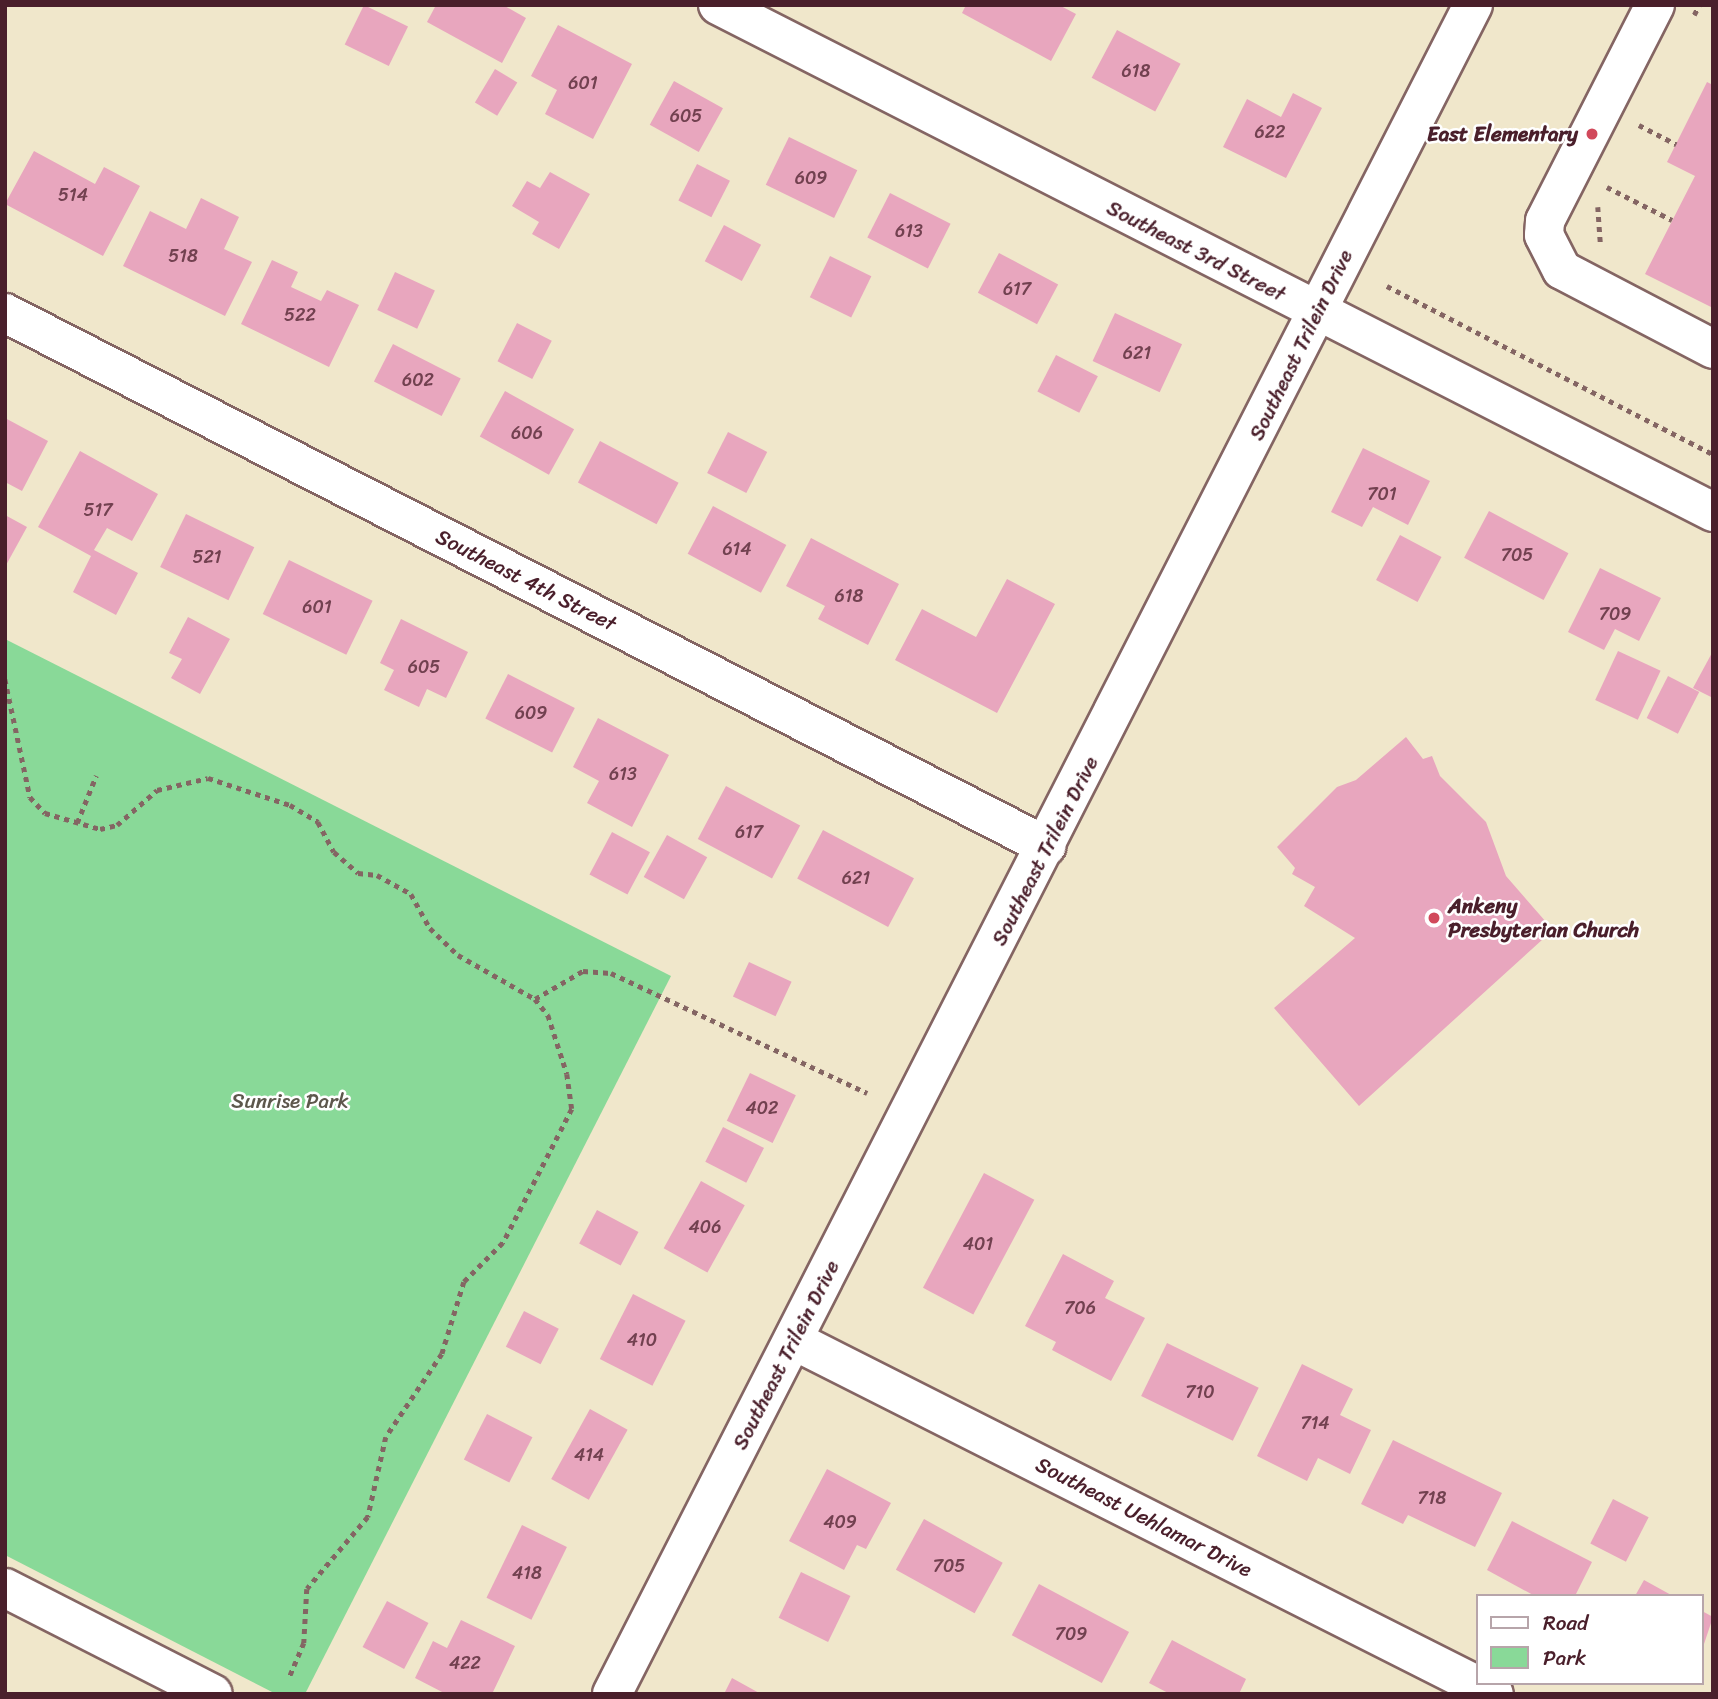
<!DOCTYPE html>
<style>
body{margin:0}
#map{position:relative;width:1718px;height:1699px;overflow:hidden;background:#f0e7cb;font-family:Sriracha,sans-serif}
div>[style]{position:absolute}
.green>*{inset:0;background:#89d998}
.building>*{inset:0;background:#e8a6be;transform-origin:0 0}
.path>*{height:4.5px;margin-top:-2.25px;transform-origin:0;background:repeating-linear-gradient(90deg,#846563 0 5px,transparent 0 10px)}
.roads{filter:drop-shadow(2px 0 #846563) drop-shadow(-2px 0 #846563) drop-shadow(0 2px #846563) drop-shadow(0 -2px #846563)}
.minor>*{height:38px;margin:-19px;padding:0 19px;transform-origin:19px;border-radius:19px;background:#fff}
.dots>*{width:19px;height:19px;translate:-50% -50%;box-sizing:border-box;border:4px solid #fff;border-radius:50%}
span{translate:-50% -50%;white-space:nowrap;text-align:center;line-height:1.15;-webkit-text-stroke:5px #fff;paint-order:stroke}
.number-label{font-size:18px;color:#724150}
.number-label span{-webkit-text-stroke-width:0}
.poi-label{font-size:21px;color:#4a1f2b;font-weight:700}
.right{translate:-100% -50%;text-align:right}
.left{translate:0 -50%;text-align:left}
.street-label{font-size:21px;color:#4a1f2b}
.park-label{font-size:21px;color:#5d574c}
.frame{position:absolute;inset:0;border:7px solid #4a1f2b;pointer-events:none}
.legend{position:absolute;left:1476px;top:1594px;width:228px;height:91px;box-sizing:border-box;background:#fff;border:2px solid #b7a5aa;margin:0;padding:9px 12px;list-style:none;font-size:21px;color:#4a1f2b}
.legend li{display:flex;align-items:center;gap:14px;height:35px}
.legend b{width:35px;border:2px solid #b7a5aa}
</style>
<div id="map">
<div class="green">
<i style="clip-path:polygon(5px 639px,671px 976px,305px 1694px,276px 1694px,5px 1555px)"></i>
</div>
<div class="building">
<i style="left:364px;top:5px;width:49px;height:44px;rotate:26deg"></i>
<i style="clip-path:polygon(436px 5px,503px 5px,526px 18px,502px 63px,427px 22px)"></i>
<i style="clip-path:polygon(966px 5px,1059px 5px,1076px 14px,1051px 61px,962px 13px)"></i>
<i style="clip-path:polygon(558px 25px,632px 64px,593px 139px,545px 114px,557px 90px,531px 76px)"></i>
<i style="left:1117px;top:30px;width:72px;height:54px;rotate:28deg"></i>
<i style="left:495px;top:69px;width:26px;height:39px;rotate:31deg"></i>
<i style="left:674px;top:81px;width:56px;height:50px;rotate:29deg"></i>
<i style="clip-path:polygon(1707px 82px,1713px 85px,1713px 308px,1645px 274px,1695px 176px,1667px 162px)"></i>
<i style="clip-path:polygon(1293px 93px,1322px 108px,1286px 178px,1223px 147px,1247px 99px,1281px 117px)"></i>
<i style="left:789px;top:137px;width:76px;height:53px;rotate:26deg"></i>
<i style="clip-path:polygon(34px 151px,95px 184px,104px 167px,140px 186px,103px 256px,5px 204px)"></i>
<i style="left:697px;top:164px;width:37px;height:41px;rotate:27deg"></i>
<i style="clip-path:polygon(550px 172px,590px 194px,559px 249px,532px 234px,539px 222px,512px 206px,527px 181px,540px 188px)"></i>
<i style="left:890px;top:193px;width:68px;height:50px;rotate:27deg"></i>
<i style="clip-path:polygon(201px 198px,239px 217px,224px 249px,252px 262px,225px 316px,123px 266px,150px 211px,186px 229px)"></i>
<i style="left:724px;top:225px;width:42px;height:41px;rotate:28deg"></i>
<i style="left:999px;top:253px;width:67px;height:45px;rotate:28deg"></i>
<i style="left:830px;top:256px;width:46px;height:46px;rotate:26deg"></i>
<i style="clip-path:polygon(272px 260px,298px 272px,291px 287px,321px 301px,327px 290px,359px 305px,329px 367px,241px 324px)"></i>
<i style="left:395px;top:272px;width:44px;height:42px;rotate:25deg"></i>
<i style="left:1115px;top:313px;width:74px;height:53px;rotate:25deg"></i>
<i style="left:517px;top:323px;width:39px;height:43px;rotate:27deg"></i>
<i style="left:393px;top:344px;width:76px;height:42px;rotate:27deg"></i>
<i style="left:1056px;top:355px;width:47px;height:41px;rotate:27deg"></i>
<i style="left:505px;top:391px;width:79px;height:52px;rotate:29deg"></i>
<i style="clip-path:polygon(5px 418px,48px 441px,22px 491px,5px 482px)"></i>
<i style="left:728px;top:432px;width:44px;height:46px;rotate:27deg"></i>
<i style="left:600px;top:441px;width:89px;height:47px;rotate:28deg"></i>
<i style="clip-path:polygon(1363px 448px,1430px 481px,1408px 525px,1373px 507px,1362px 527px,1331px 512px)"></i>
<i style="clip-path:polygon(80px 451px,158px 494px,132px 541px,107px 528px,94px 550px,138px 573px,116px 615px,73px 592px,91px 556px,38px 527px)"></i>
<i style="left:713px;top:506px;width:83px;height:54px;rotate:28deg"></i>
<i style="left:1489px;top:511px;width:90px;height:53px;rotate:28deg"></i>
<i style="left:186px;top:514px;width:76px;height:59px;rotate:26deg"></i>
<i style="clip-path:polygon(5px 515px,27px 527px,5px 567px)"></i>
<i style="left:1400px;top:535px;width:47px;height:51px;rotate:28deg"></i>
<i style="clip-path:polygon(811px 538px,899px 584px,868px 645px,818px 619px,825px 606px,786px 586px)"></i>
<i style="left:289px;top:560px;width:93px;height:60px;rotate:26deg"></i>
<i style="clip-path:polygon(1600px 568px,1661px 598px,1639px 641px,1615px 629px,1604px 650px,1568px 632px)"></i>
<i style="clip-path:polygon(1007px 579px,1055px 604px,997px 713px,895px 660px,922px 609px,976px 637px)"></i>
<i style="clip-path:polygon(188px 617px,230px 639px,200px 694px,171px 678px,182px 659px,169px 653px)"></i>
<i style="clip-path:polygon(401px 619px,468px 652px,446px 698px,427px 689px,419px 707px,384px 690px,394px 670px,380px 663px)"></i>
<i style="left:1618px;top:651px;width:47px;height:54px;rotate:25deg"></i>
<i style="clip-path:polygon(1713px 651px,1713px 698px,1693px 688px)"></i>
<i style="left:508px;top:674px;width:75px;height:50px;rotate:27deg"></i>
<i style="left:1668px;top:676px;width:35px;height:47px;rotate:27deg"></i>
<i style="clip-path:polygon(598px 718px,669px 755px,632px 827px,587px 803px,599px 781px,573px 767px)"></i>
<i style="clip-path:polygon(1406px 737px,1423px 759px,1432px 756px,1440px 776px,1486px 822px,1506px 876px,1553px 930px,1359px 1106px,1274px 1008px,1355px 938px,1304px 906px,1315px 887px,1292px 874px,1295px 868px,1277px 847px,1337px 787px,1356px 780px)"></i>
<i style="left:726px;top:786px;width:84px;height:60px;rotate:28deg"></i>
<i style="left:823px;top:830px;width:103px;height:55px;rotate:28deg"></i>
<i style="left:612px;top:832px;width:43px;height:48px;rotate:28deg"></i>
<i style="left:667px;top:835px;width:46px;height:48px;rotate:29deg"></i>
<i style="left:749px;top:962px;width:47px;height:38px;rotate:25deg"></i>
<i style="left:750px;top:1073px;width:51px;height:53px;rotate:26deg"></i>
<i style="left:723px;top:1127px;width:46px;height:39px;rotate:27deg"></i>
<i style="left:984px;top:1173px;width:57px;height:130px;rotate:28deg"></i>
<i style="left:701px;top:1181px;width:50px;height:77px;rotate:29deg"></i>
<i style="left:597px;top:1210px;width:47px;height:38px;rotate:28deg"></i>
<i style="clip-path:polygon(1063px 1254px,1114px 1281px,1105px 1298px,1145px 1318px,1111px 1381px,1052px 1350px,1056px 1342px,1025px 1326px)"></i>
<i style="left:633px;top:1294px;width:59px;height:73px;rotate:27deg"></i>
<i style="left:524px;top:1311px;width:39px;height:40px;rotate:27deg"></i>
<i style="left:1167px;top:1343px;width:102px;height:59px;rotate:26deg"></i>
<i style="clip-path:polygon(1302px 1364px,1353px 1389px,1340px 1415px,1371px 1430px,1350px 1474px,1318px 1458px,1307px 1481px,1257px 1456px)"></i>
<i style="left:590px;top:1409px;width:43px;height:80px;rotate:29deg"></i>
<i style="left:487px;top:1414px;width:51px;height:51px;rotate:27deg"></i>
<i style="clip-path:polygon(1393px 1440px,1502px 1493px,1475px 1547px,1408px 1515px,1403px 1524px,1361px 1504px)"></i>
<i style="clip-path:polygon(827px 1469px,891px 1503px,866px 1549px,857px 1545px,844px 1570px,789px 1541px)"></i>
<i style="left:1613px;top:1499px;width:40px;height:50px;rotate:27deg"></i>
<i style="left:924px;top:1519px;width:90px;height:58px;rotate:29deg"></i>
<i style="clip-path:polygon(1512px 1521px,1592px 1562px,1575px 1596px,1535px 1596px,1487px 1570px)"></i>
<i style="left:522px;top:1525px;width:50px;height:81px;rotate:26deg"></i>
<i style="left:801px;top:1572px;width:55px;height:51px;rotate:26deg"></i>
<i style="clip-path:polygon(1644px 1580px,1673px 1596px,1635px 1596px)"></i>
<i style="left:1039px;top:1584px;width:102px;height:58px;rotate:28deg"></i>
<i style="left:387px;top:1601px;width:47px;height:52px;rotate:28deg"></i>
<i style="clip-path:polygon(1702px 1611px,1713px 1617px,1702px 1650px)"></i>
<i style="clip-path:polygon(461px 1620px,515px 1646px,492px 1694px,446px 1694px,415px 1678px,433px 1641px,447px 1648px)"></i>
<i style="clip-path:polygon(1172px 1640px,1246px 1679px,1239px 1694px,1170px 1694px,1149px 1683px)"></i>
<i style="clip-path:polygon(732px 1678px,761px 1694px,724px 1694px)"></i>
</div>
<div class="path">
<i style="left:1694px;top:15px;width:11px;rotate:-63deg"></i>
<i style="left:1639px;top:125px;width:42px;rotate:27.2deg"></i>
<i style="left:1607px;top:187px;width:73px;rotate:26.9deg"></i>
<i style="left:1598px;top:207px;width:39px;rotate:86deg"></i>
<i style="left:1387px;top:286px;width:367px;rotate:27.3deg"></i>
<i style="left:5px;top:679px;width:121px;rotate:78deg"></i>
<i style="left:30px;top:797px;width:22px;rotate:47deg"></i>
<i style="left:45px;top:813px;width:57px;rotate:16.2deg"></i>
<i style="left:100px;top:829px;width:17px;rotate:-13deg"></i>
<i style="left:117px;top:825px;width:53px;rotate:-41.2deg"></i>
<i style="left:157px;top:790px;width:52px;rotate:-13.2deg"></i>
<i style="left:208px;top:778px;width:86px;rotate:18.2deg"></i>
<i style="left:290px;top:805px;width:33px;rotate:31deg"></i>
<i style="left:318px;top:822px;width:34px;rotate:62deg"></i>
<i style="left:334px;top:852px;width:32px;rotate:41deg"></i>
<i style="left:358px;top:873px;width:19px;rotate:6deg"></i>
<i style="left:377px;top:875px;width:39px;rotate:29deg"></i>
<i style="left:411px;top:894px;width:39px;rotate:61deg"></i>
<i style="left:430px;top:928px;width:39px;rotate:44deg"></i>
<i style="left:458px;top:955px;width:89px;rotate:29.7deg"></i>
<i style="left:535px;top:999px;width:21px;rotate:51deg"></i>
<i style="left:548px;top:1015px;width:62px;rotate:72.1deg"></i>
<i style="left:567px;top:1074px;width:35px;rotate:82deg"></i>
<i style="left:572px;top:1109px;width:151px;rotate:117.2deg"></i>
<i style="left:503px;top:1243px;width:55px;rotate:135deg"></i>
<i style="left:464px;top:1282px;width:75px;rotate:107deg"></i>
<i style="left:442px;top:1354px;width:100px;rotate:124deg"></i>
<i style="left:386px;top:1437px;width:82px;rotate:102.7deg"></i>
<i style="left:368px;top:1517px;width:94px;rotate:130.3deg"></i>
<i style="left:307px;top:1589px;width:54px;rotate:93.2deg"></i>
<i style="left:304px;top:1643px;width:38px;rotate:113deg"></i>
<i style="left:77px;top:823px;width:51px;rotate:-68deg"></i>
<i style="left:535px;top:999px;width:56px;rotate:-30.3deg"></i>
<i style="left:583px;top:971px;width:28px;rotate:4deg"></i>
<i style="left:611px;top:973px;width:283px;rotate:25.1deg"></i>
</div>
<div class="roads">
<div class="minor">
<i style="left:718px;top:5px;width:1117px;rotate:27deg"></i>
<i style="left:1655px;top:5px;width:242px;rotate:117deg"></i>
<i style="left:1545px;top:221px;width:14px;rotate:94deg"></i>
<i style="left:1544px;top:235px;width:39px;rotate:63deg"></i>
<i style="left:1562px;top:270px;width:170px;rotate:27.6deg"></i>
<i style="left:5px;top:313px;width:1170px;rotate:27.11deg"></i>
<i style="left:793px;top:1340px;width:785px;rotate:26.79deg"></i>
<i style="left:5px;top:1588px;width:233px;rotate:27deg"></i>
<i style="left:612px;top:1694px;width:1896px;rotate:-62.99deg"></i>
</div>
</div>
<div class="dots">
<i style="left:1592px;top:134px;background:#d1495b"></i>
<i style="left:1434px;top:918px;background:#d1495b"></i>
</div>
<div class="number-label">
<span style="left:1136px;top:71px">618</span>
<span style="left:583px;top:83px">601</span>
<span style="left:686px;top:116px">605</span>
<span style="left:1270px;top:132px">622</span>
<span style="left:811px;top:178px">609</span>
<span style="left:73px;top:195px">514</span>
<span style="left:909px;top:231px">613</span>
<span style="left:183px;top:256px">518</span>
<span style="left:1017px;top:289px">617</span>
<span style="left:300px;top:315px">522</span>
<span style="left:1137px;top:353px">621</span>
<span style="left:418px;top:380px">602</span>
<span style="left:527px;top:433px">606</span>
<span style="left:1382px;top:494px">701</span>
<span style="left:98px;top:510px">517</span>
<span style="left:737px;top:549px">614</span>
<span style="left:1517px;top:555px">705</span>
<span style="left:207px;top:557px">521</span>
<span style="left:849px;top:596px">618</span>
<span style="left:317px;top:607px">601</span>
<span style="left:1615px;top:614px">709</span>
<span style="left:424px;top:667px">605</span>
<span style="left:531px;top:713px">609</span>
<span style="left:623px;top:774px">613</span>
<span style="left:749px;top:832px">617</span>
<span style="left:856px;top:878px">621</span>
<span style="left:762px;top:1108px">402</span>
<span style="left:705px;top:1227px">406</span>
<span style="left:978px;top:1244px">401</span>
<span style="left:1080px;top:1308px">706</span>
<span style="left:642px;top:1340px">410</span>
<span style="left:1200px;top:1392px">710</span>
<span style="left:1315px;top:1423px">714</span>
<span style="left:589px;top:1455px">414</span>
<span style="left:1432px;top:1498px">718</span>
<span style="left:840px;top:1522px">409</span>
<span style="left:949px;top:1566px">705</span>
<span style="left:527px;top:1573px">418</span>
<span style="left:1071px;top:1634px">709</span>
<span style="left:465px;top:1663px">422</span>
</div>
<div class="poi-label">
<span class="right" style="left:1578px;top:134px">East Elementary</span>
<span class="left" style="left:1448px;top:918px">Ankeny<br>Presbyterian Church</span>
</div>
<div class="street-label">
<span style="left:1196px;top:251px;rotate:27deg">Southeast 3rd Street</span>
<span style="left:1301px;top:345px;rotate:-64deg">Southeast Trilein Drive</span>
<span style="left:526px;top:580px;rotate:27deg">Southeast 4th Street</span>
<span style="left:1045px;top:851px;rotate:-63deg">Southeast Trilein Drive</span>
<span style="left:786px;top:1355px;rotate:-63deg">Southeast Trilein Drive</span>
<span style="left:1144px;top:1517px;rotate:27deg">Southeast Uehlamar Drive</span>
</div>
<div class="park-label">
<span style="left:290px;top:1101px">Sunrise Park</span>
</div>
<div class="frame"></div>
<ul class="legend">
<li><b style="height:9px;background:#fff"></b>Road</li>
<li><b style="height:19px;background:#89d998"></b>Park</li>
</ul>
</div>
